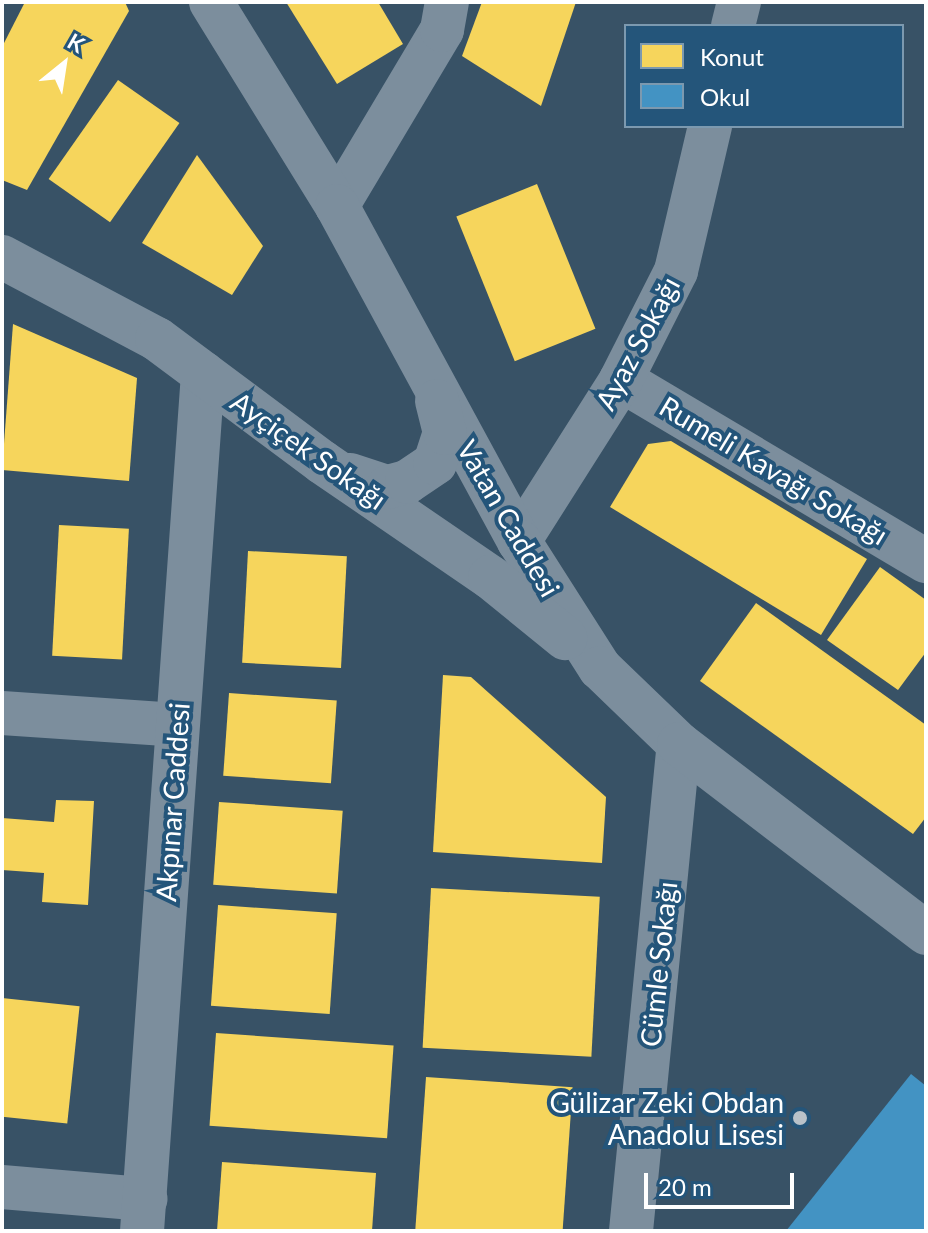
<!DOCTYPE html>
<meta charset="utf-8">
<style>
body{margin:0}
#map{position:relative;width:928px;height:1233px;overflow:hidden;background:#385266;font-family:Lato,sans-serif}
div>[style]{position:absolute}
.homes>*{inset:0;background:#f6d55c;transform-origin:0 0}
.schools>*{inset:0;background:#4393c3}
.minor>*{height:44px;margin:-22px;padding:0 22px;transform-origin:22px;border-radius:22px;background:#7c8e9d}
.tertiary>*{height:44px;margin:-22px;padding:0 22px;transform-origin:22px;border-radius:22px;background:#7c8e9d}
.dots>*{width:22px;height:22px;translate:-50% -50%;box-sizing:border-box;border:4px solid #24557a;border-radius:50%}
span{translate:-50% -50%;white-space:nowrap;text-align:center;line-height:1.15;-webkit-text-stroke:8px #24557a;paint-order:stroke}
.street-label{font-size:28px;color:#fff}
.poi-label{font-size:28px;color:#fff}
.right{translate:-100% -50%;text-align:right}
.frame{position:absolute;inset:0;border:4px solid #fff;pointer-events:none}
.legend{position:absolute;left:624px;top:24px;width:280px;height:104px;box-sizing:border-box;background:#24557a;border:2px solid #7c99af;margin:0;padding:10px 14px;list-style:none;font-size:24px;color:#fff}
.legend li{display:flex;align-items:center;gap:16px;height:40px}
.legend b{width:40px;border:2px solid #7c99af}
.north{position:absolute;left:24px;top:24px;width:80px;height:80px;-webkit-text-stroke:6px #24557a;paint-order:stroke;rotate:30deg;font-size:22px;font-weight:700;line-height:32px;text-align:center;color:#fff}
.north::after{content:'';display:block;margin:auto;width:28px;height:36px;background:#fff;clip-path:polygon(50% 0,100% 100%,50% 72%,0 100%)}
.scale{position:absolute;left:644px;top:1173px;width:150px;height:36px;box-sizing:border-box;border:4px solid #fff;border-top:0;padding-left:10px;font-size:24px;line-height:28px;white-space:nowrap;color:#fff;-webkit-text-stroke:6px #24557a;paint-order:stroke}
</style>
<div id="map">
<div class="homes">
<i style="clip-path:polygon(25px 2px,125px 2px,129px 11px,27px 190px,2px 180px,2px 47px)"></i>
<i style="clip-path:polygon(286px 2px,378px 2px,403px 44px,337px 84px)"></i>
<i style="clip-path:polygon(482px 2px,576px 2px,541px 106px,462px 56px)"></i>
<i style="left:118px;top:80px;width:75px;height:121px;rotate:35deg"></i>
<i style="clip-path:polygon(197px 155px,263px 246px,232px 295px,142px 243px)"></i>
<i style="left:537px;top:184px;width:156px;height:87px;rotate:68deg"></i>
<i style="clip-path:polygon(13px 324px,137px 378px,129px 481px,2px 470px)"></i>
<i style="clip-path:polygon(671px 441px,867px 559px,821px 635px,610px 507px,648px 444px)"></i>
<i style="left:59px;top:525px;width:70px;height:131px;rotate:3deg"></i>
<i style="left:248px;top:551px;width:99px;height:112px;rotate:3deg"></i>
<i style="clip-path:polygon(880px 567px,926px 600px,926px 652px,898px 690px,827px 640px)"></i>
<i style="clip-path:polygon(756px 603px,926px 725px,926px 817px,913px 834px,700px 681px)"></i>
<i style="clip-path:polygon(443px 675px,471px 677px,606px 797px,602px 863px,433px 852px)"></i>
<i style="left:229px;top:693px;width:108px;height:83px;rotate:4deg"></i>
<i style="clip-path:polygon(56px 800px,94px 801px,88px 905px,42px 902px,44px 873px,2px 870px,2px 818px,54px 822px)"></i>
<i style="left:219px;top:802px;width:124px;height:83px;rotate:4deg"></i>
<i style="left:431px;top:888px;width:169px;height:160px;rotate:3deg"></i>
<i style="left:218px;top:905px;width:119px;height:101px;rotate:4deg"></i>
<i style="left:2px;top:998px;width:78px;height:118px;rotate:6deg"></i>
<i style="left:216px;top:1033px;width:178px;height:93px;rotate:4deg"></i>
<i style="left:426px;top:1077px;width:147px;height:154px;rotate:4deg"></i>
<i style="clip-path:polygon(222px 1162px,376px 1173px,372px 1231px,217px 1231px)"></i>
</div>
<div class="schools">
<i style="clip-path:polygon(911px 1074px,926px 1086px,926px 1231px,786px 1231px)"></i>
</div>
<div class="minor">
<i style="left:733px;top:26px;width:25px;rotate:-76deg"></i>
<i style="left:337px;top:206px;width:205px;rotate:-59.2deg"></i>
<i style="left:442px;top:30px;width:28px;rotate:-80deg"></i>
<i style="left:621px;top:380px;width:355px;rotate:30.7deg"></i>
<i style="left:519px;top:541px;width:191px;rotate:-57.6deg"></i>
<i style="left:621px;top:380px;width:122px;rotate:-63.2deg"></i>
<i style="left:676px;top:271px;width:149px;rotate:-76.8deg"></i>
<i style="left:2px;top:713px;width:175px;rotate:3.9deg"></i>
<i style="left:2px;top:1187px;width:144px;rotate:4.8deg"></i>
<i style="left:142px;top:1231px;width:860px;rotate:-85.93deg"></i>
<i style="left:631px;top:1231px;width:489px;rotate:-84.4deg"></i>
</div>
<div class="tertiary">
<i style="left:211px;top:2px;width:240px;rotate:58.3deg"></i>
<i style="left:337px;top:206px;width:381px;rotate:61.5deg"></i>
<i style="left:519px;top:541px;width:151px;rotate:57.5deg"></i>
<i style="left:600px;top:668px;width:110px;rotate:43.9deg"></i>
<i style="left:679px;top:744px;width:311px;rotate:37.4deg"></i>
<i style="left:2px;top:257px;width:175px;rotate:27.9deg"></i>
<i style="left:157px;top:339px;width:206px;rotate:36.7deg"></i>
<i style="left:322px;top:462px;width:204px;rotate:34.4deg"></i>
<i style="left:490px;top:577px;width:97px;rotate:39.1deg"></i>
<i style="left:350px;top:475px;width:40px;rotate:18deg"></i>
<i style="left:388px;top:487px;width:20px;rotate:-15deg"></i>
<i style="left:407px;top:482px;width:34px;rotate:-34deg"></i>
<i style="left:435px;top:463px;width:32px;rotate:-72deg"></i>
<i style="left:445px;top:433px;width:33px;rotate:-104deg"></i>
</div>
<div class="dots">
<i style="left:800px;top:1118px;background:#b9c2c9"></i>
</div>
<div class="street-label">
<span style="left:637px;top:343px;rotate:-62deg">Ayaz Sokağı</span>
<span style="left:309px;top:450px;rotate:35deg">Ayçiçek Sokağı</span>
<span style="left:774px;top:470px;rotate:31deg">Rumeli Kavağı Sokağı</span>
<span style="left:509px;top:518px;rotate:60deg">Vatan Caddesi</span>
<span style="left:172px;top:802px;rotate:-86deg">Akpınar Caddesi</span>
<span style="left:658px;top:964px;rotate:-84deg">Cümle Sokağı</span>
</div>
<div class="poi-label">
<span class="right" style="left:784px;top:1118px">Gülizar Zeki Obdan<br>Anadolu Lisesi</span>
</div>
<div class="frame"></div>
<ul class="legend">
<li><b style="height:22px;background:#f6d55c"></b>Konut</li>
<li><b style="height:22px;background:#4393c3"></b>Okul</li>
</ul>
<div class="north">K</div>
<div class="scale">20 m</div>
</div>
